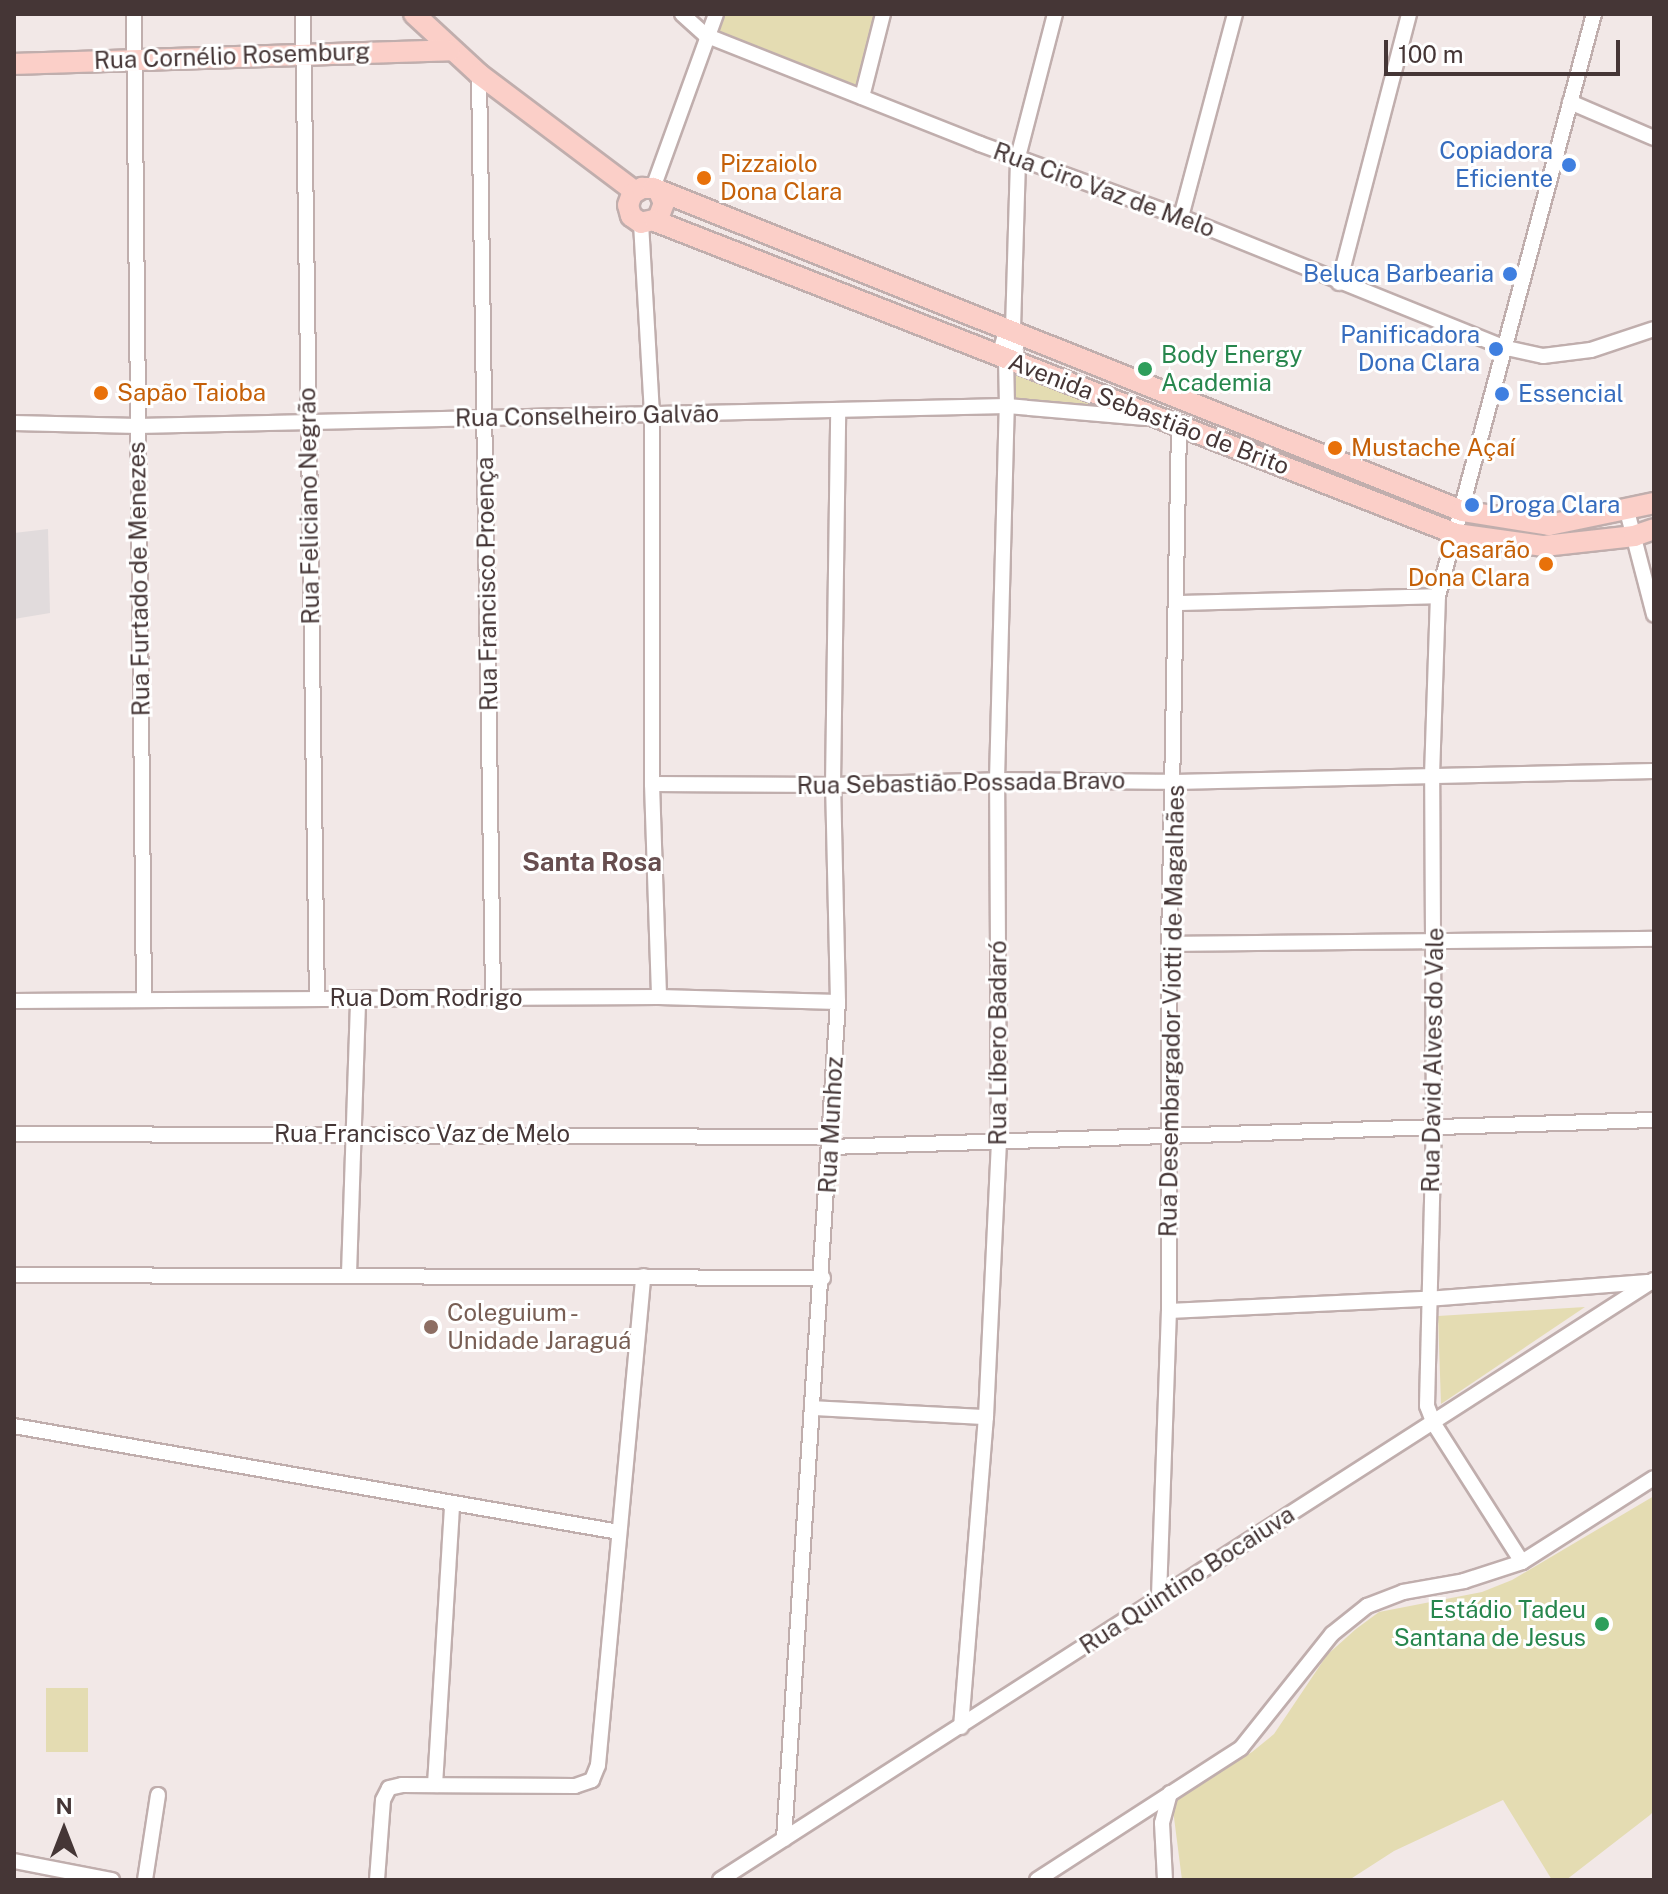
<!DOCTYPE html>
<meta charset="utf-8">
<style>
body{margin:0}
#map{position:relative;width:1668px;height:1894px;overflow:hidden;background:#f2e8e7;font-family:"Public Sans",sans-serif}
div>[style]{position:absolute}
.green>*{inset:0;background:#e4dcb2;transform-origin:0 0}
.parking>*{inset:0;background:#e1dbdc}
.roads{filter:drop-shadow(2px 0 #c0aead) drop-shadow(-2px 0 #c0aead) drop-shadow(0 2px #c0aead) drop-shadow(0 -2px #c0aead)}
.street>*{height:14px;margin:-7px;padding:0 7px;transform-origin:7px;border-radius:7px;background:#fff}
.secondary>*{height:20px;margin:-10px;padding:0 10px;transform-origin:10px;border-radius:10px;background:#fbcfc8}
.dots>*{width:22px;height:22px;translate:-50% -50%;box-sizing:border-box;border:4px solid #fff;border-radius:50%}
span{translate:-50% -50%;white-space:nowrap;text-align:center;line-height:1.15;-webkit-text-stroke:6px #fff;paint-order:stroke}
.street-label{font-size:24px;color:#453636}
.shop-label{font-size:24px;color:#366cbe}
.right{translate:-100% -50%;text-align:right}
.left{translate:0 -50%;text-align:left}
.food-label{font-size:24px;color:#c56008}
.leisure-label{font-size:24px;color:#27864d}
.education-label{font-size:24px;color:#785e54}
.neighbourhood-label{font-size:26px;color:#674e4f;font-weight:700}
.frame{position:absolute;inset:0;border:16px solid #453636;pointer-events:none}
.north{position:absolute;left:24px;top:1790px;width:80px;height:80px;-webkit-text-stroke:6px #fff;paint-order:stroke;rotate:0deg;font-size:22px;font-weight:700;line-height:32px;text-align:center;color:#453636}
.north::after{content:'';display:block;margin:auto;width:28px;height:36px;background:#453636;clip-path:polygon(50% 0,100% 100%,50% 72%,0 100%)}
.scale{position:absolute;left:1384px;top:40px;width:236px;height:36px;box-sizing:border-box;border:4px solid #453636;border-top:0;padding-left:10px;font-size:24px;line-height:28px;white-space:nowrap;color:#453636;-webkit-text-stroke:6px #fff;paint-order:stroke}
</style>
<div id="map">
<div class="green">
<i style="clip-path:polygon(726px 14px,877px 14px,858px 87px,717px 31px)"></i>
<i style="clip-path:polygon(1011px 365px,1131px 414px,1014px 409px)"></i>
<i style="clip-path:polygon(1585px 1307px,1441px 1404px,1438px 1316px)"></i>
<i style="clip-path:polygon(1654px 1496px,1654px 1811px,1650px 1815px,1566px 1880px,1552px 1880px,1503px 1800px,1394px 1851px,1349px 1880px,1182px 1880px,1172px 1802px,1252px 1752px,1274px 1734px,1327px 1655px,1356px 1629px,1379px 1612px,1482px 1592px,1512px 1580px)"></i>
<i style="left:46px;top:1688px;width:42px;height:64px"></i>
</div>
<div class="parking">
<i style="clip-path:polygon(48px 529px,50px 613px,14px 619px,14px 533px)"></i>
</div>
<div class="roads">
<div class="street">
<i style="left:134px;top:14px;width:986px;rotate:89.42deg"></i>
<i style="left:303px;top:14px;width:985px;rotate:89.19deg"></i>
<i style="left:682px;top:14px;width:31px;rotate:42deg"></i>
<i style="left:705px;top:35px;width:296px;rotate:21.6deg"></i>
<i style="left:980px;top:144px;width:214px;rotate:20deg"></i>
<i style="left:1181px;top:217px;width:346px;rotate:22deg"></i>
<i style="left:1502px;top:347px;width:42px;rotate:12.4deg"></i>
<i style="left:1543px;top:356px;width:48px;rotate:-7.1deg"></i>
<i style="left:1591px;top:350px;width:66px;rotate:-18.4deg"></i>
<i style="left:479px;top:74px;width:923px;rotate:89.13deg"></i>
<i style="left:862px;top:97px;width:86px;rotate:-75.8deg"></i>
<i style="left:1570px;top:102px;width:91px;rotate:23.2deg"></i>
<i style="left:653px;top:188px;width:185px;rotate:-70.1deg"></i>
<i style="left:1181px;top:217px;width:210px;rotate:-75.1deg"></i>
<i style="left:641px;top:223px;width:191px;rotate:86.7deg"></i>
<i style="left:652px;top:414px;width:370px;rotate:90deg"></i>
<i style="left:652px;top:784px;width:213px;rotate:88.1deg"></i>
<i style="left:1339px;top:283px;width:278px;rotate:-75.4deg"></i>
<i style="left:1006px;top:358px;width:15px;rotate:-48deg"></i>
<i style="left:1016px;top:347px;width:11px;rotate:-80deg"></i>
<i style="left:1018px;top:336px;width:9px;rotate:-126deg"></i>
<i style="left:1013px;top:329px;width:172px;rotate:-88.3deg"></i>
<i style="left:1018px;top:157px;width:148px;rotate:-75.5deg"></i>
<i style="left:14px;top:423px;width:124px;rotate:1.4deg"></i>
<i style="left:138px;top:426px;width:869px;rotate:-1.32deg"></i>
<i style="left:1007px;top:406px;width:139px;rotate:5deg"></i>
<i style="left:1627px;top:511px;width:107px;rotate:75.4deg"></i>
<i style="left:1178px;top:603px;width:260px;rotate:-1.5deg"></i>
<i style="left:652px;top:784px;width:181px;rotate:0.3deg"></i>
<i style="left:833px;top:785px;width:164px;rotate:-1.7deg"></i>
<i style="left:997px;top:780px;width:177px;rotate:0.6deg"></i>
<i style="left:1174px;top:782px;width:480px;rotate:-1.3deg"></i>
<i style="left:1169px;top:944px;width:485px;rotate:-0.6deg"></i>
<i style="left:14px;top:1001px;width:645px;rotate:-0.36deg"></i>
<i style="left:659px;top:997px;width:179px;rotate:1.6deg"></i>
<i style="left:14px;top:1134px;width:817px;rotate:0.21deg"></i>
<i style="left:830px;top:1147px;width:824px;rotate:-1.88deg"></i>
<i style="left:349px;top:1274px;width:274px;rotate:-88.1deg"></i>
<i style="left:14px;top:1275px;width:809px;rotate:0.21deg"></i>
<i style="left:1169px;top:1311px;width:258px;rotate:-2.7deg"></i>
<i style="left:1427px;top:1299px;width:221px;rotate:-4.4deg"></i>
<i style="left:812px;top:1408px;width:174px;rotate:3deg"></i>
<i style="left:14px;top:1426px;width:614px;rotate:9.94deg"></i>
<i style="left:1522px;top:1562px;width:164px;rotate:-122.5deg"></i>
<i style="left:1434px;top:1424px;width:19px;rotate:-111deg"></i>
<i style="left:1427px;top:1406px;width:279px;rotate:-88.6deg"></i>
<i style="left:1434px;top:1127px;width:351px;rotate:-90.3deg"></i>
<i style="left:1432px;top:776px;width:180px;rotate:-88.1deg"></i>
<i style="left:1438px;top:596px;width:603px;rotate:-75deg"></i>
<i style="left:1159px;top:1596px;width:285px;rotate:-88deg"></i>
<i style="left:1169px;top:1311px;width:367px;rotate:-90deg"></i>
<i style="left:1169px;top:944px;width:518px;rotate:-88.89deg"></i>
<i style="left:961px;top:1727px;width:311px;rotate:-85.4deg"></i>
<i style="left:986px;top:1417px;width:275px;rotate:-87.3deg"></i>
<i style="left:999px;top:1142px;width:362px;rotate:-90.3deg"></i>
<i style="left:997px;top:780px;width:374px;rotate:-88.5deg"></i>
<i style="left:1007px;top:406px;width:48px;rotate:-91.2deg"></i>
<i style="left:1006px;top:358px;width:10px;rotate:-119deg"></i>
<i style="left:1001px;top:349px;width:18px;rotate:-74deg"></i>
<i style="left:1006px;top:332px;width:8px;rotate:-23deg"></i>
<i style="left:435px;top:1785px;width:282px;rotate:-86.5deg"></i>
<i style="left:784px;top:1839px;width:839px;rotate:-86.31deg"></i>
<i style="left:838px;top:1002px;width:217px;rotate:-91.3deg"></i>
<i style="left:833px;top:785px;width:375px;rotate:-89.2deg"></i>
<i style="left:14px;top:1861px;width:100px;rotate:11deg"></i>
<i style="left:145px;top:1880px;width:86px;rotate:-81.3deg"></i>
<i style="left:377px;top:1880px;width:80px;rotate:-85.7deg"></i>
<i style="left:383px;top:1800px;width:13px;rotate:-63deg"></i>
<i style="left:389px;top:1788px;width:13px;rotate:-13deg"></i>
<i style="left:402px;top:1785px;width:173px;rotate:0.3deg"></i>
<i style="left:575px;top:1786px;width:18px;rotate:-19deg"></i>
<i style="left:592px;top:1780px;width:16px;rotate:-68deg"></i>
<i style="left:598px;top:1765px;width:491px;rotate:-84.7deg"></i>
<i style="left:720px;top:1880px;width:1110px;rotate:-32.72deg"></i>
<i style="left:1037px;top:1880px;width:243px;rotate:-32.9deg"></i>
<i style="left:1241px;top:1748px;width:146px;rotate:-51.4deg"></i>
<i style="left:1332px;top:1634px;width:45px;rotate:-38.7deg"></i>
<i style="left:1367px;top:1606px;width:39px;rotate:-21deg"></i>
<i style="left:1403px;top:1592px;width:62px;rotate:-10.2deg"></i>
<i style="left:1464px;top:1581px;width:61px;rotate:-18.1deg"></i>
<i style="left:1522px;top:1562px;width:156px;rotate:-32.5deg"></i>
<i style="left:1165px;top:1880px;width:57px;rotate:-93deg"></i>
<i style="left:1162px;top:1823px;width:31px;rotate:-75deg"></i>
</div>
<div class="secondary">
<i style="left:414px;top:14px;width:88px;rotate:42.7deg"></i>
<i style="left:479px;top:74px;width:194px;rotate:37deg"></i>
<i style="left:14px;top:64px;width:436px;rotate:-1.8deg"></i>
<i style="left:659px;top:192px;width:12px;rotate:66deg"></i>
<i style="left:664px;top:203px;width:17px;rotate:111deg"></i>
<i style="left:658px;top:219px;width:17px;rotate:167deg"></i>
<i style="left:641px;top:223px;width:12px;rotate:-145deg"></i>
<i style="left:631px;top:216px;width:11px;rotate:-105deg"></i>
<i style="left:628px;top:205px;width:12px;rotate:-70deg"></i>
<i style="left:632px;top:194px;width:12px;rotate:-31deg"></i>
<i style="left:642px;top:188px;width:11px"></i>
<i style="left:653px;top:188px;width:871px;rotate:21.76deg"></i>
<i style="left:1462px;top:511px;width:88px;rotate:9.1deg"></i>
<i style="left:1549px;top:525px;width:107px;rotate:-11.8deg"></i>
<i style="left:655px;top:221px;width:860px;rotate:21.34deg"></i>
<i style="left:1456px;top:534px;width:89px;rotate:7.8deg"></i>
<i style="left:1544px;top:546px;width:91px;rotate:-6.3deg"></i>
<i style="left:1634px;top:536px;width:21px;rotate:-19deg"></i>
</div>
</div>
<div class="dots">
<i style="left:1569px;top:165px;background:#3f7fe0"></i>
<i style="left:704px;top:178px;background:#e8710a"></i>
<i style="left:1510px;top:274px;background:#3f7fe0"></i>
<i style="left:1496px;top:349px;background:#3f7fe0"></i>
<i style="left:1145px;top:369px;background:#2e9e5b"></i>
<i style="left:101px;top:393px;background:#e8710a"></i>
<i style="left:1502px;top:394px;background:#3f7fe0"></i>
<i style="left:1335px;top:448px;background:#e8710a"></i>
<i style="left:1472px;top:505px;background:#3f7fe0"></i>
<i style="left:1546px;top:564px;background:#e8710a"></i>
<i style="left:431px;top:1327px;background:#8d6e63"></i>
<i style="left:1602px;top:1624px;background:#2e9e5b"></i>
</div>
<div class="street-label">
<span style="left:232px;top:56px;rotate:-2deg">Rua Cornélio Rosemburg</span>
<span style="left:1104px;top:190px;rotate:20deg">Rua Ciro Vaz de Melo</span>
<span style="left:1149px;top:414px;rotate:21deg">Avenida Sebastião de Brito</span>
<span style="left:587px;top:416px;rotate:-1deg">Rua Conselheiro Galvão</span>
<span style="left:309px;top:506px;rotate:-91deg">Rua Feliciano Negrão</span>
<span style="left:139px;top:579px;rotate:-91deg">Rua Furtado de Menezes</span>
<span style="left:487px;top:584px;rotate:-91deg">Rua Francisco Proença</span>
<span style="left:961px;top:783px;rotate:-1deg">Rua Sebastião Possada Bravo</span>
<span style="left:426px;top:998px">Rua Dom Rodrigo</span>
<span style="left:1172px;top:1011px;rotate:-89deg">Rua Desembargador Viotti de Magalhães</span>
<span style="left:998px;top:1043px;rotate:-90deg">Rua Líbero Badaró</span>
<span style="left:1433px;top:1060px;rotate:-89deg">Rua David Alves do Vale</span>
<span style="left:831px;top:1125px;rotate:-87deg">Rua Munhoz</span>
<span style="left:422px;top:1134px">Rua Francisco Vaz de Melo</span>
<span style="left:1187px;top:1580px;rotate:-33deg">Rua Quintino Bocaiuva</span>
</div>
<div class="shop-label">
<span class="right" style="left:1553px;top:165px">Copiadora<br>Eficiente</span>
<span class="right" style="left:1494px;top:274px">Beluca Barbearia</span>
<span class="right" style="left:1480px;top:349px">Panificadora<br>Dona Clara</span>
<span class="left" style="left:1518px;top:394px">Essencial</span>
<span class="left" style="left:1488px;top:505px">Droga Clara</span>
</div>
<div class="food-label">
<span class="left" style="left:720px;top:178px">Pizzaiolo<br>Dona Clara</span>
<span class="left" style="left:117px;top:393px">Sapão Taioba</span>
<span class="left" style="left:1351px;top:448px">Mustache Açaí</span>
<span class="right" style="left:1530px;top:564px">Casarão<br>Dona Clara</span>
</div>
<div class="leisure-label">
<span class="left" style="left:1161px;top:369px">Body Energy<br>Academia</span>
<span class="right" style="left:1586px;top:1624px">Estádio Tadeu<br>Santana de Jesus</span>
</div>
<div class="education-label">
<span class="left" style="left:447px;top:1327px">Coleguium -<br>Unidade Jaraguá</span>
</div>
<div class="neighbourhood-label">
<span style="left:592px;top:862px">Santa Rosa</span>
</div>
<div class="frame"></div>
<div class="north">N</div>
<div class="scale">100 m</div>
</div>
